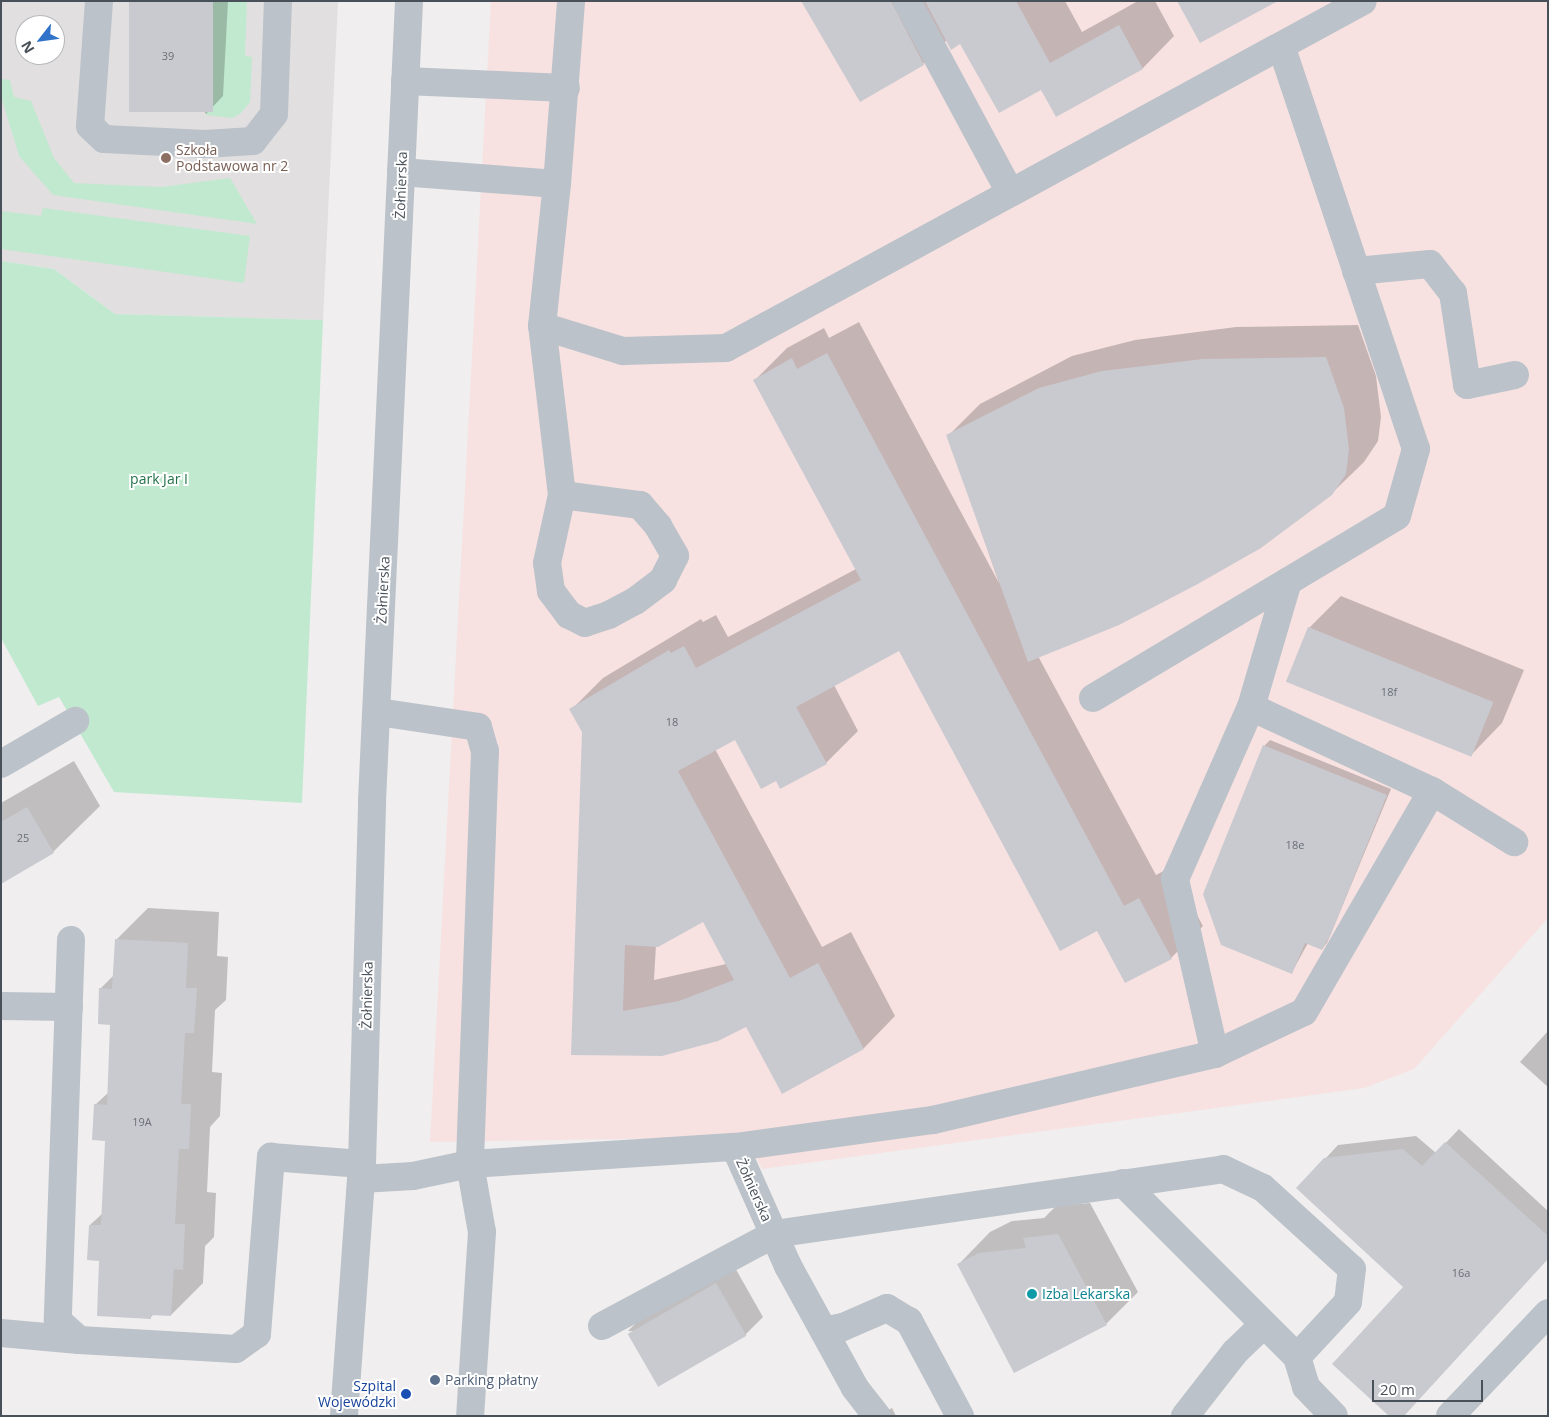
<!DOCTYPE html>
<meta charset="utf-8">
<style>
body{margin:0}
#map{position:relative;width:1549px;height:1417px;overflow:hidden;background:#f0eeee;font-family:"Open Sans",sans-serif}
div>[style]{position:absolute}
.education>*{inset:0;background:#e1dfdf}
.medical>*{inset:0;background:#f7e2e1}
.green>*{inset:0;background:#c1e9d0}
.shadow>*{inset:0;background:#0003}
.building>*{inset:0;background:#c9cad0;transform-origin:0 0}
.minor>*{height:28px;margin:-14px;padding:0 14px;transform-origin:14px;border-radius:14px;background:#bbc2c9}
.dots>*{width:14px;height:14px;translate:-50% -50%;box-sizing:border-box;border:2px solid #fff;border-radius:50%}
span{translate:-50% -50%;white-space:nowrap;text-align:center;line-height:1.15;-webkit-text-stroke:4px #fff;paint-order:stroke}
.number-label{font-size:11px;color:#686f77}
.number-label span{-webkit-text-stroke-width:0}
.education-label{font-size:14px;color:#785e54}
.left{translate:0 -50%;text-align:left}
.street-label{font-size:14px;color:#485159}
.park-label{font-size:14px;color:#227149}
.culture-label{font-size:14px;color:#0d838f}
.service-label{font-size:14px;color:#4e5e75}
.transit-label{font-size:14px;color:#164399}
.right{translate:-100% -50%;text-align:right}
.frame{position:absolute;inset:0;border:2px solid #485159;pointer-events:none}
.north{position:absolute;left:15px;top:15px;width:50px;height:50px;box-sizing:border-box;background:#fff;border:1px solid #b6b9bd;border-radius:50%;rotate:240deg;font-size:14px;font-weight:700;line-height:20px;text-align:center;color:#485159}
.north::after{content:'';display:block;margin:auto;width:18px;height:22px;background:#3073c8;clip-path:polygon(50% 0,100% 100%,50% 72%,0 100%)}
.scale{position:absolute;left:1372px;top:1380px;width:111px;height:22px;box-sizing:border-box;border:2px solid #485159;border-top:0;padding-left:6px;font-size:15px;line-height:18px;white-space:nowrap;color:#485159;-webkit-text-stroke:4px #fff;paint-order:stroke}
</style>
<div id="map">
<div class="education">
<i style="clip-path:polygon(evenodd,1px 1px,338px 1px,323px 320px,115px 314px,54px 269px,1px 261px,1px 1px,25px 25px,55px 25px,55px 55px,25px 55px,25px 25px)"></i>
</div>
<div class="medical">
<i style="clip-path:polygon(491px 1px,1548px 1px,1548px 918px,1414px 1069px,1364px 1088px,762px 1169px,745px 1137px,430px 1142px)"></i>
</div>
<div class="green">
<i style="clip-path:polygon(213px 1px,247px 1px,245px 56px,252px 57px,250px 102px,241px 113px,232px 118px,206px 115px)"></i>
<i style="clip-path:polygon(1px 79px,10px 80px,14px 97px,31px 101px,54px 158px,74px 183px,161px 187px,230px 178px,257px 224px,53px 195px,19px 156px,1px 96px)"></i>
<i style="clip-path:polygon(43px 208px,250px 236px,244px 283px,1px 249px,1px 211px,41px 216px)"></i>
<i style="clip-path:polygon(1px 261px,54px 269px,115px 314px,323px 320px,302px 803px,114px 792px,59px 697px,38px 706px,1px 638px)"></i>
</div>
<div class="shadow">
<i style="clip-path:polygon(130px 1px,228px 1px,223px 96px,206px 114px)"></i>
<i style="clip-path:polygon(806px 1px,1065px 1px,1082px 32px,1138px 1px,1155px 1px,1174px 36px,1143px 68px,1057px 115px,1042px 88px,961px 42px,947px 40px,923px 64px)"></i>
<i style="clip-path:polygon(evenodd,859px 322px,999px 583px,948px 436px,980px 404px,1072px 356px,1135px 340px,1236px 327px,1358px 325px,1376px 376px,1381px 417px,1378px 441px,1364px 462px,1331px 494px,1038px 656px,1156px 875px,1171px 867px,1203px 926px,1171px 958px,1097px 929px,900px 649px,834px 685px,858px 731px,826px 763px,776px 779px,735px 738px,715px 749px,822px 947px,851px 932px,895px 1016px,864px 1048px,783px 1093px,746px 1025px,572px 1054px,583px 732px,571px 710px,603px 678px,701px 619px,703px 622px,716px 615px,728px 637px,856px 569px,755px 380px,787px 348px,824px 328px,829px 338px,859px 322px,703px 920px,726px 964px,654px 980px,656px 945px,703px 920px)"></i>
<i style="clip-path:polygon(1341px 596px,1524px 670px,1502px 723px,1471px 755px,1309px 628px)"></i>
<i style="clip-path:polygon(1270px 740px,1391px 789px,1327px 943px,1322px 949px,1308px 943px,1292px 972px,1264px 746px)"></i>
<i style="clip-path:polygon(74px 761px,100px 806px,53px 852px,1px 883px,1px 803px)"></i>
<i style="clip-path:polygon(148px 908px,219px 912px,217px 956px,228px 957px,226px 1000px,215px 1010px,212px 1072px,222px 1073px,220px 1116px,210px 1127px,207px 1192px,216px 1193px,214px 1237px,205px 1246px,203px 1283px,171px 1315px,154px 1314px,150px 1318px,90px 1225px,103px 1213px,106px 1139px,95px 1105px,109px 1092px,112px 1024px,100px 989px,114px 975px,116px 940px)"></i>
<i style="clip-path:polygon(1548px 1031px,1548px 1087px,1520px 1062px)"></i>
<i style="clip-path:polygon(1459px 1129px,1548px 1211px,1548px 1258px,1404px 1287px,1325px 1159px,1338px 1145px,1416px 1136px,1436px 1153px)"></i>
<i style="clip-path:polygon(1090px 1203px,1138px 1292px,1106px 1324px,1015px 1372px,959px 1264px,990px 1232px,1012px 1221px,1044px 1218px,1056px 1206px)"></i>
<i style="clip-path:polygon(734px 1266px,763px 1317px,745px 1335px,628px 1331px,646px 1313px)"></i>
<i style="clip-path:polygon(892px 1408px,896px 1416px,877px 1416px)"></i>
</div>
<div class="building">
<i style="left:129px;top:1px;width:84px;height:111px"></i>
<i style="clip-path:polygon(801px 1px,891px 1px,924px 65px,860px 102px)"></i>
<i style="clip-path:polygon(925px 1px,1016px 1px,1050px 63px,1119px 25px,1143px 69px,1056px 117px,1041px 90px,999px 113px,960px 44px,951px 50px)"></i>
<i style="clip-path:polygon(1177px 1px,1278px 1px,1200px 43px)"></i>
<i style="clip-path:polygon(evenodd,827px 353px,1124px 906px,1139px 898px,1172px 959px,1125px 983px,1097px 931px,1060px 951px,899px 651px,796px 707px,827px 764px,780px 789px,776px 781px,761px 789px,735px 740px,678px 771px,790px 978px,818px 963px,864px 1049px,782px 1094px,746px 1027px,718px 1041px,662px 1056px,571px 1055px,582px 732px,569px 709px,669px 650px,671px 653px,684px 646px,696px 668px,861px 580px,753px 380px,792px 358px,797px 369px,827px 353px,703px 922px,734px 980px,679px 1001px,623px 1011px,625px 945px,658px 947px,703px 922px)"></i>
<i style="clip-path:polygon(1326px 357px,1344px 408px,1349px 449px,1346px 474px,1332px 495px,1261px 548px,1196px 585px,1119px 625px,1028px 662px,946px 435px,1039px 388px,1102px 371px,1203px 359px)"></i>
<i style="left:1308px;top:627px;width:200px;height:59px;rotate:22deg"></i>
<i style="clip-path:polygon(1263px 745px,1387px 795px,1331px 934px,1322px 950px,1305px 943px,1292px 974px,1221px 945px,1203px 894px)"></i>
<i style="clip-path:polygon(27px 807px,54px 853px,1px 884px,1px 822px)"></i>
<i style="clip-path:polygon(115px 939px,188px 943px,186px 988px,197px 988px,194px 1033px,185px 1033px,181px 1104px,191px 1104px,189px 1149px,179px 1149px,175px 1224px,185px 1224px,183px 1270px,174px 1269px,171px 1316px,151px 1315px,151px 1319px,97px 1316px,99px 1261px,87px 1260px,89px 1225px,101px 1225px,105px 1141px,92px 1140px,94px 1104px,107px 1105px,110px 1025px,98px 1024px,99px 988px,112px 989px)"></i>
<i style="clip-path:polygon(1445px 1142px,1548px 1236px,1548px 1259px,1404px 1416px,1389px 1416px,1332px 1364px,1403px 1287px,1296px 1188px,1324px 1158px,1403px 1149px,1422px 1166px)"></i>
<i style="clip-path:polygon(1058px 1234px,1107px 1325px,1014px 1373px,957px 1264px,979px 1253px,1026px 1248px,1023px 1238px)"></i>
<i style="left:716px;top:1283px;width:61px;height:102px;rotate:60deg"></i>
</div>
<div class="minor">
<i style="left:99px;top:1px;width:125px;rotate:94.1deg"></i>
<i style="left:90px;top:126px;width:19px;rotate:43deg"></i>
<i style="left:104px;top:139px;width:101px;rotate:2.8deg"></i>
<i style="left:205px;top:144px;width:48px;rotate:-3.6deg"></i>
<i style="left:253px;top:141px;width:34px;rotate:-52deg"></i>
<i style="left:274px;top:114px;width:113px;rotate:-88deg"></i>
<i style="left:907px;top:1px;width:217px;rotate:61.7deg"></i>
<i style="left:405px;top:81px;width:161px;rotate:2.5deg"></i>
<i style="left:401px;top:172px;width:156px;rotate:4.4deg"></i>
<i style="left:1356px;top:271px;width:74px;rotate:-5.4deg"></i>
<i style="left:1430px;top:264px;width:37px;rotate:52deg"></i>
<i style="left:1453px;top:293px;width:93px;rotate:81.3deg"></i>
<i style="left:1467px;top:385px;width:49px;rotate:-11.8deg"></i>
<i style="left:542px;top:326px;width:85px;rotate:17.2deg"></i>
<i style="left:623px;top:351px;width:103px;rotate:-1.7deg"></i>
<i style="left:726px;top:348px;width:725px;rotate:-28.58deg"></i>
<i style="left:562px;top:495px;width:79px;rotate:7.3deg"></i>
<i style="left:640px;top:505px;width:28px;rotate:49deg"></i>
<i style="left:658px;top:526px;width:34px;rotate:60deg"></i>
<i style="left:675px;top:556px;width:27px;rotate:117deg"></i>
<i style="left:663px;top:580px;width:35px;rotate:143deg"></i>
<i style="left:635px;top:601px;width:30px;rotate:152deg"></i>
<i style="left:609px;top:615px;width:25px;rotate:162deg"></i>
<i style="left:585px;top:623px;width:18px;rotate:-153deg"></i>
<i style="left:569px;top:615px;width:30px;rotate:-127deg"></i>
<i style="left:551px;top:591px;width:28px;rotate:-98deg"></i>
<i style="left:547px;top:563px;width:70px;rotate:-77.6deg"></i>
<i style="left:562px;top:495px;width:170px;rotate:-96.7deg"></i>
<i style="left:542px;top:326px;width:143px;rotate:-84deg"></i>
<i style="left:557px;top:184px;width:184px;rotate:-85.6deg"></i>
<i style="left:1093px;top:698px;width:354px;rotate:-30.9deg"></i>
<i style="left:1397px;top:516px;width:70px;rotate:-74.2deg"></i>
<i style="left:1416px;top:449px;width:425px;rotate:-108.5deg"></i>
<i style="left:1251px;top:707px;width:131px;rotate:-73.6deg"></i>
<i style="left:378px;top:712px;width:101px;rotate:8.5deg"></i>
<i style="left:478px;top:727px;width:25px;rotate:74deg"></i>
<i style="left:485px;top:751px;width:413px;rotate:92.1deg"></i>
<i style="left:470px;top:1164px;width:69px;rotate:80deg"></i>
<i style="left:482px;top:1232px;width:184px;rotate:93.7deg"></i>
<i style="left:1px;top:764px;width:86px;rotate:-30.2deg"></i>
<i style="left:71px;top:940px;width:381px;rotate:92deg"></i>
<i style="left:58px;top:1321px;width:28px;rotate:42deg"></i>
<i style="left:79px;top:1340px;width:157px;rotate:3.3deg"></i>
<i style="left:236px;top:1349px;width:26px;rotate:-36deg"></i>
<i style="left:257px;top:1334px;width:178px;rotate:-85.5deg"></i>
<i style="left:271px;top:1157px;width:91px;rotate:4.4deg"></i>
<i style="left:1px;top:1006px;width:68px;rotate:0.8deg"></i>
<i style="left:1215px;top:1054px;width:180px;rotate:-102.9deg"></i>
<i style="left:1175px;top:879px;width:188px;rotate:-66.2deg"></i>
<i style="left:1251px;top:707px;width:200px;rotate:24.9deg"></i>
<i style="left:1432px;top:791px;width:97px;rotate:31.9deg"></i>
<i style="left:735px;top:1147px;width:130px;rotate:66deg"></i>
<i style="left:788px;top:1266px;width:139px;rotate:61.2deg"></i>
<i style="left:855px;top:1388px;width:36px;rotate:52deg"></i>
<i style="left:361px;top:1179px;width:52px;rotate:-3.3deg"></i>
<i style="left:413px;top:1176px;width:58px;rotate:-11.9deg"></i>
<i style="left:470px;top:1164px;width:266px;rotate:-3.7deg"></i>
<i style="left:735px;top:1147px;width:200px;rotate:-7.8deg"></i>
<i style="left:933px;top:1120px;width:290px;rotate:-13.2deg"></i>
<i style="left:1215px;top:1054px;width:98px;rotate:-25.3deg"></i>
<i style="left:1304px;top:1012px;width:255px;rotate:-59.9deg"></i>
<i style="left:1123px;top:1183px;width:246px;rotate:45deg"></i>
<i style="left:1297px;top:1357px;width:31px;rotate:73deg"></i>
<i style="left:1306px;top:1387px;width:40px;rotate:46deg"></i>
<i style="left:602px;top:1326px;width:195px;rotate:-28.1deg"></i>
<i style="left:774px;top:1234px;width:454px;rotate:-8.2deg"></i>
<i style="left:1223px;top:1169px;width:44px;rotate:25.4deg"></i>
<i style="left:1263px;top:1188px;width:120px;rotate:42.3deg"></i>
<i style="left:1352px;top:1269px;width:33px;rotate:97deg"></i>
<i style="left:1348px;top:1302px;width:75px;rotate:132.8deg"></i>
<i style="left:824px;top:1331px;width:19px;rotate:-12deg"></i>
<i style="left:843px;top:1327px;width:48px;rotate:-23.4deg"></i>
<i style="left:887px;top:1308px;width:26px;rotate:31deg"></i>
<i style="left:909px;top:1321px;width:108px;rotate:61.8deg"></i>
<i style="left:1px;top:1333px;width:78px;rotate:5.1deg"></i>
<i style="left:344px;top:1416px;width:253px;rotate:-85.9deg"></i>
<i style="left:362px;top:1164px;width:363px;rotate:-88.4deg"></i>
<i style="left:372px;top:801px;width:801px;rotate:-87.35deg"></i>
<i style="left:1185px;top:1416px;width:81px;rotate:-52deg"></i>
<i style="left:1235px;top:1352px;width:40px;rotate:-44deg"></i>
<i style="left:1450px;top:1416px;width:142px;rotate:-46.4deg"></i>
</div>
<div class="dots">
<i style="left:166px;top:158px;background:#8d6e63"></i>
<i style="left:1032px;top:1294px;background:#0f9aa8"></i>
<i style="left:435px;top:1380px;background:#5c6f8a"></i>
<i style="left:406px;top:1394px;background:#1a4fb4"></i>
</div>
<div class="number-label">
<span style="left:168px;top:56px">39</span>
<span style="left:1389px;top:692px">18f</span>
<span style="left:672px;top:722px">18</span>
<span style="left:23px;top:838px">25</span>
<span style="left:1295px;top:845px">18e</span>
<span style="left:142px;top:1122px">19A</span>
<span style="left:1461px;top:1273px">16a</span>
</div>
<div class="education-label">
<span class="left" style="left:176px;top:158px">Szkoła<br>Podstawowa nr 2</span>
</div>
<div class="street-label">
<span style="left:401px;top:185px;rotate:-88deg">Żołnierska</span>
<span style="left:383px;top:590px;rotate:-87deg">Żołnierska</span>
<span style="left:367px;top:995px;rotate:-89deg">Żołnierska</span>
<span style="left:754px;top:1190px;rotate:66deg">Żołnierska</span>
</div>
<div class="park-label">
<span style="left:159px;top:479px">park Jar I</span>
</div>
<div class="culture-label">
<span class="left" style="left:1042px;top:1294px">Izba Lekarska</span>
</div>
<div class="service-label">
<span class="left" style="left:445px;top:1380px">Parking płatny</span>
</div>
<div class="transit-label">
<span class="right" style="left:396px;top:1394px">Szpital<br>Wojewódzki</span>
</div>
<div class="frame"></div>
<div class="north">N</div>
<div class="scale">20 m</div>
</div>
